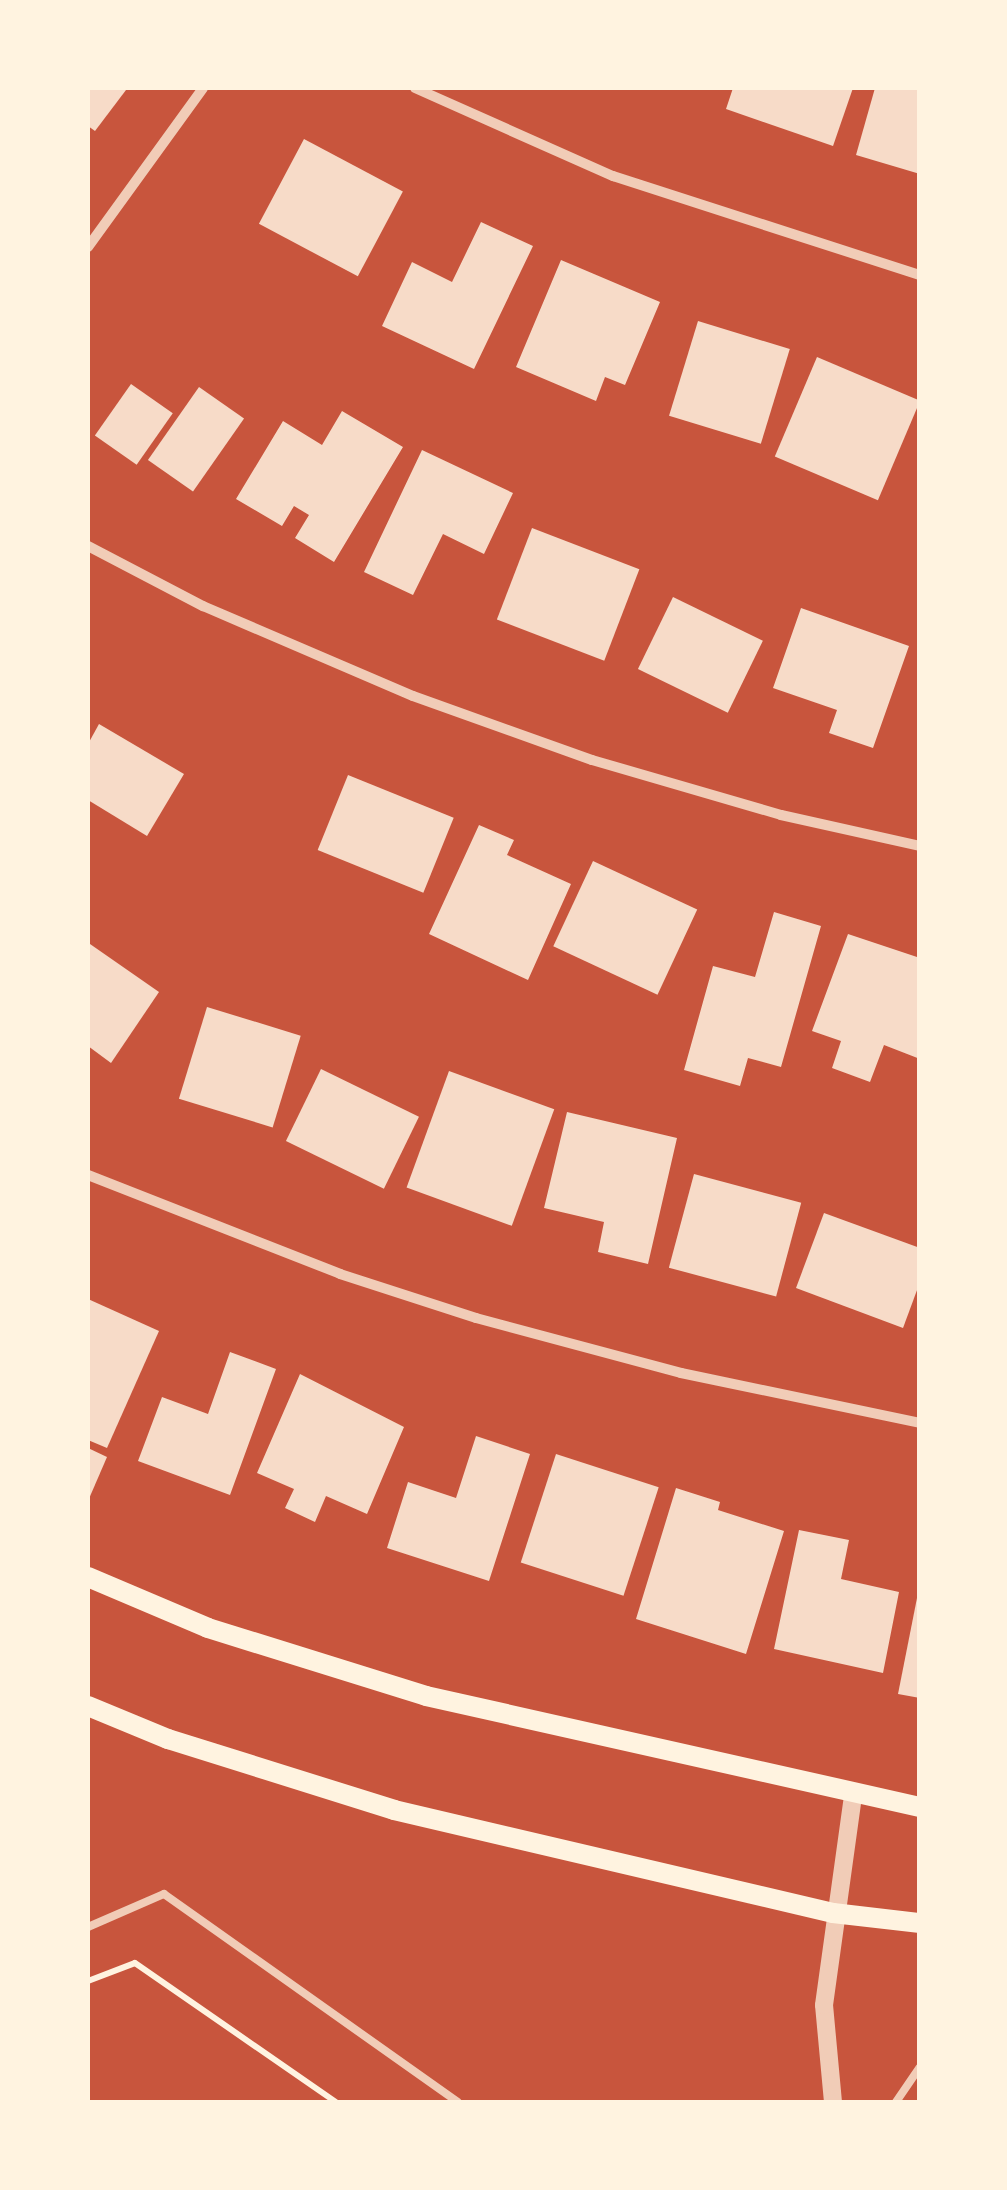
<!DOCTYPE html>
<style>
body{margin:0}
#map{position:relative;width:1007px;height:2190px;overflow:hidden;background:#c8553d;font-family:"PT Sans Narrow",sans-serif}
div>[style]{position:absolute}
.building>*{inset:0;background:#f7dbc8;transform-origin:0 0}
.path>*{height:6px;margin:-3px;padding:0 3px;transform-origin:3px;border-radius:3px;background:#fff3e0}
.service>*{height:8px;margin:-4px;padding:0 4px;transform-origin:4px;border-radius:4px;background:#f1ccb7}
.minor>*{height:10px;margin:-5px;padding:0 5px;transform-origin:5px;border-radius:5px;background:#f1ccb7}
.tertiary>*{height:18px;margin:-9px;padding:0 9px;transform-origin:9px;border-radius:9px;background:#f1ccb7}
.secondary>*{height:20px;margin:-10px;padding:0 10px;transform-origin:10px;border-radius:10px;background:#fff3e0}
span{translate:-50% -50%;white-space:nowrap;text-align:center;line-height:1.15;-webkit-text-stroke:9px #fff3e0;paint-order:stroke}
.frame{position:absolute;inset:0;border:90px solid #fff3e0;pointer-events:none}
</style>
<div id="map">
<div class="building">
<i style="clip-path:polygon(88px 88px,126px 90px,95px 131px,88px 126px)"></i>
<i style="clip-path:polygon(733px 88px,853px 88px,833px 146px,726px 109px)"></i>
<i style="clip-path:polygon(875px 88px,920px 88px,920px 174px,856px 155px)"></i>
<i style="left:304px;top:139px;width:112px;height:96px;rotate:28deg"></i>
<i style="clip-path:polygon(481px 222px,533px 246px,474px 369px,382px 326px,412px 262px,452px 282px)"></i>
<i style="clip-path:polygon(561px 260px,660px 302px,625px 385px,605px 377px,596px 401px,516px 367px)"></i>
<i style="left:698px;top:321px;width:96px;height:99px;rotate:17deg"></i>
<i style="left:817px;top:357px;width:112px;height:108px;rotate:23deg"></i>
<i style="left:131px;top:384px;width:51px;height:63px;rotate:35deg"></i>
<i style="left:199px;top:387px;width:55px;height:89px;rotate:35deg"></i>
<i style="clip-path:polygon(342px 411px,403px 447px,334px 562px,295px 538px,309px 515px,294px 506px,282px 526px,236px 499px,283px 421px,322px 445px)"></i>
<i style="clip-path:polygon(422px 450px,513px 493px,484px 554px,443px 534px,413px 595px,364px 572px)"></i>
<i style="left:532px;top:528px;width:115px;height:98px;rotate:21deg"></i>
<i style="left:673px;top:597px;width:100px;height:80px;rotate:26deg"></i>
<i style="clip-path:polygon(801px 608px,909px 646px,873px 748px,829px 733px,837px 710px,773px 688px)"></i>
<i style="clip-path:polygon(99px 724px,184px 774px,147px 836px,88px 800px,88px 744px)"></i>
<i style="left:348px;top:775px;width:114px;height:81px;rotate:22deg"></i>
<i style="clip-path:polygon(479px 825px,514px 840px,507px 855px,571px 884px,528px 980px,429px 934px)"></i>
<i style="left:593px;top:861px;width:115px;height:94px;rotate:25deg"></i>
<i style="clip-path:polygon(774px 912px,821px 926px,781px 1067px,748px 1058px,740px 1086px,684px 1070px,713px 966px,755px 977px)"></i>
<i style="clip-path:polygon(848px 934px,920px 958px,920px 1059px,884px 1045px,870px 1082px,832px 1068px,841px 1041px,812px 1031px)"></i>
<i style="clip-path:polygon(90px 944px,159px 992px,111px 1063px,88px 1046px)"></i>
<i style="left:207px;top:1007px;width:98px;height:96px;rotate:17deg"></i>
<i style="left:321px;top:1069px;width:109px;height:80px;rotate:26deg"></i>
<i style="left:449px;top:1071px;width:112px;height:124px;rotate:20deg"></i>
<i style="clip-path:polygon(567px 1112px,677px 1138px,648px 1264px,598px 1252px,604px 1222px,544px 1208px)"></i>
<i style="left:694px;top:1174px;width:111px;height:97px;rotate:15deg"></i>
<i style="clip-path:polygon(824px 1213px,920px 1248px,920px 1282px,903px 1328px,796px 1288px)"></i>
<i style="clip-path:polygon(88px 1299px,159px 1331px,107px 1448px,88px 1440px)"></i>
<i style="clip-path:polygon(230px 1352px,276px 1369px,230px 1495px,138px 1461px,162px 1397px,208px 1414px)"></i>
<i style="clip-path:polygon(300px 1374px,404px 1427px,367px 1514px,326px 1496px,315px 1522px,285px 1508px,294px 1489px,257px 1473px)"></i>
<i style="clip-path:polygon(476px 1436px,530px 1454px,489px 1581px,387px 1548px,408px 1482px,456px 1498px)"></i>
<i style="clip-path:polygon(88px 1448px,107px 1457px,88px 1501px)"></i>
<i style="left:556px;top:1454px;width:108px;height:114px;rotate:18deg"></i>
<i style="clip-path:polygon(676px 1488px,720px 1502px,718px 1510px,784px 1531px,746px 1654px,636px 1619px)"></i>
<i style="clip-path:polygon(799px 1530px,849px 1540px,841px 1579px,899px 1592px,883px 1673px,774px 1649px)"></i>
<i style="clip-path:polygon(918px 1593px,920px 1594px,920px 1698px,898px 1694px)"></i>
</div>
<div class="path">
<i style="left:88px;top:1981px;width:50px;rotate:-21deg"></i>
<i style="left:135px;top:1963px;width:244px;rotate:34.7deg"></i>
</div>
<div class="service">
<i style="left:88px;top:1927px;width:83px;rotate:-23.5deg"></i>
<i style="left:164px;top:1894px;width:360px;rotate:35.3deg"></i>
<i style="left:896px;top:2102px;width:42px;rotate:-55.6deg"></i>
</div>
<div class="minor">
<i style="left:415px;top:88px;width:217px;rotate:24deg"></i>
<i style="left:613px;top:176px;width:323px;rotate:17.9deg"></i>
<i style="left:88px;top:247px;width:196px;rotate:-54.1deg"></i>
<i style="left:88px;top:546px;width:130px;rotate:27.6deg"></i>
<i style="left:203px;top:606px;width:228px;rotate:23.2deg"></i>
<i style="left:413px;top:696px;width:190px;rotate:19.7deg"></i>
<i style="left:592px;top:760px;width:197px;rotate:16.2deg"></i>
<i style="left:781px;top:815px;width:142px;rotate:12.6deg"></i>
<i style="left:88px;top:1175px;width:271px;rotate:21.4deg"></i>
<i style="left:340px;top:1274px;width:143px;rotate:17.9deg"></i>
<i style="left:476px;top:1318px;width:212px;rotate:15deg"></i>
<i style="left:681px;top:1373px;width:244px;rotate:11.8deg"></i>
</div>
<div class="tertiary">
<i style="left:833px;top:2102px;width:97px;rotate:-95.3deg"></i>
<i style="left:824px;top:2005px;width:211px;rotate:-82.1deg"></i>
</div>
<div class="secondary">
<i style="left:88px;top:1577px;width:130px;rotate:23deg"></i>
<i style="left:208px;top:1628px;width:228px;rotate:17.3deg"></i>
<i style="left:426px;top:1696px;width:506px;rotate:12.66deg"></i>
<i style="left:88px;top:1706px;width:87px;rotate:22.4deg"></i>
<i style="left:168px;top:1739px;width:237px;rotate:17.4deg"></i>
<i style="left:394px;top:1810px;width:451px;rotate:13.2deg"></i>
<i style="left:833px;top:1913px;width:88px;rotate:6.6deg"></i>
</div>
<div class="frame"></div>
</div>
